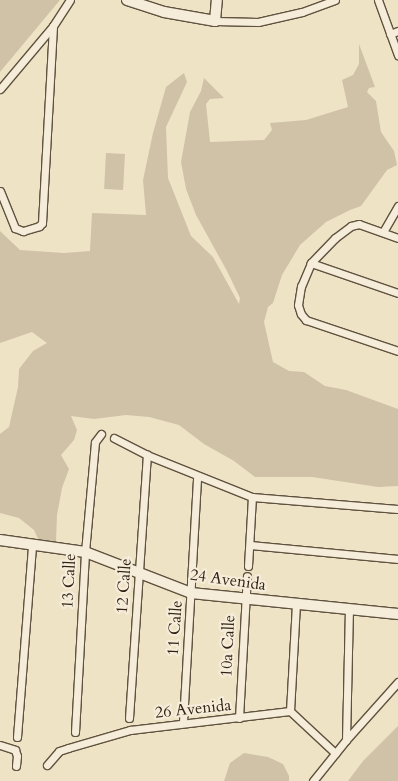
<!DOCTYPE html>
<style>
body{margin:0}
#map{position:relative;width:398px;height:781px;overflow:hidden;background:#efe3c6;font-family:Cardo,serif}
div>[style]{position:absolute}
.green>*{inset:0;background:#cfc2a7;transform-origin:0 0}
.roads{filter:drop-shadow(1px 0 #60523f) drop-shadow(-1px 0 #60523f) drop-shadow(0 1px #60523f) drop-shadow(0 -1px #60523f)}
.street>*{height:7px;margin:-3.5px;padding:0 3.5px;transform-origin:3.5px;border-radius:3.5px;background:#f5edda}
.secondary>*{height:10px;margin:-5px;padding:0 5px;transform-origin:5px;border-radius:5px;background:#f5edda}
span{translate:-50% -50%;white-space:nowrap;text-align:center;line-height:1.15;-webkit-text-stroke:4.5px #f5edda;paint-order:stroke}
.street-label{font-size:16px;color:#312112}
</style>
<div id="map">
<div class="green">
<i style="clip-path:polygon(0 0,60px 0,0 72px)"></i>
<i style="clip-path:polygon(359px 44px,375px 87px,369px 88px,367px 92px,376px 101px,381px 132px,394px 151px,397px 165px,387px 170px,361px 206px,350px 210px,326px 222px,300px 245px,282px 275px,273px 303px,268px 307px,264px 322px,273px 362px,289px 371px,304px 372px,325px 386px,346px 390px,398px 409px,398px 486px,378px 487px,312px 477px,255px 477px,234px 461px,204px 444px,179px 425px,149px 417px,126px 415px,94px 419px,71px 416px,77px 430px,74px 440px,61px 455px,69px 469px,62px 488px,57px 515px,56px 542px,39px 541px,34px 530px,19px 518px,0 513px,0 434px,9px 427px,18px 387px,19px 369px,33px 351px,47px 343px,32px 332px,0 343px,0 231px,20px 250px,64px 253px,90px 251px,92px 213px,146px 215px,143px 180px,153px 133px,166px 87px,184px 73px,187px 82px,166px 127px,168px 178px,191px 236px,213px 257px,239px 304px,240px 298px,227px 271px,196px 215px,186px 189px,181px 162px,190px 112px,201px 91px,204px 78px,224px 98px,210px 99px,206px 104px,210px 142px,264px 140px,272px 130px,270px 123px,306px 120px,348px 107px,342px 80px,353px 75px,359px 64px)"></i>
<i style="left:106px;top:153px;width:19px;height:36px;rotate:3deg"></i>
<i style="clip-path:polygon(398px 726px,398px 781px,348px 781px,363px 761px)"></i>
<i style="clip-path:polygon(244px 753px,268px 757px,283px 764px,289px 776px,289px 781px,224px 781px,230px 763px)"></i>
</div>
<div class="roads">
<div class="street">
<i style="left:378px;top:0;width:59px;rotate:70deg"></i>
<i style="left:215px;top:21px;width:43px;rotate:1.3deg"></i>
<i style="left:258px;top:22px;width:45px;rotate:-12.8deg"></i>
<i style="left:302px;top:12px;width:35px;rotate:-20deg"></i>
<i style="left:390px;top:34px;width:9px;rotate:-21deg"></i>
<i style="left:0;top:89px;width:82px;rotate:-49.9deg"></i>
<i style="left:53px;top:26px;width:31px;rotate:-57deg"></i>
<i style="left:0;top:191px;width:40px;rotate:68deg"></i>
<i style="left:15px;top:228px;width:9px;rotate:21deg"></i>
<i style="left:23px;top:231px;width:17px;rotate:-17deg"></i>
<i style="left:39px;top:226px;width:4px;rotate:-45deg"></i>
<i style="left:42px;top:223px;width:197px;rotate:-86.8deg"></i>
<i style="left:383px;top:232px;width:30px;rotate:-60deg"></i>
<i style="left:398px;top:238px;width:41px;rotate:-160.3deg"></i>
<i style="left:359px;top:224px;width:8px;rotate:166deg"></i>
<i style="left:351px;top:226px;width:20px;rotate:143deg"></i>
<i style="left:335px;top:238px;width:35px;rotate:134deg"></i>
<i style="left:311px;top:263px;width:25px;rotate:113deg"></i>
<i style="left:301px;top:286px;width:19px;rotate:99deg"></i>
<i style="left:298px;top:305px;width:9px;rotate:72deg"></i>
<i style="left:301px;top:314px;width:8px;rotate:50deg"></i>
<i style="left:306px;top:320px;width:97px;rotate:18.6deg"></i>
<i style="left:311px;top:263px;width:92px;rotate:19deg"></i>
<i style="left:114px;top:438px;width:37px;rotate:27deg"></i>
<i style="left:147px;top:455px;width:113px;rotate:21.8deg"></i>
<i style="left:252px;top:497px;width:146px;rotate:4.7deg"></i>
<i style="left:250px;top:545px;width:149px;rotate:5.4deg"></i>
<i style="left:248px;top:566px;width:69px;rotate:-86.7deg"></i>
<i style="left:290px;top:711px;width:106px;rotate:-86.8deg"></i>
<i style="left:129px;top:718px;width:264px;rotate:-86.1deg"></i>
<i style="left:239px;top:718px;width:142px;rotate:-86.8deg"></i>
<i style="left:183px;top:722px;width:246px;rotate:-86.7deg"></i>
<i style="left:75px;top:732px;width:180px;rotate:-86.8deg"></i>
<i style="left:85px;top:552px;width:110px;rotate:-84.8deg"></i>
<i style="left:95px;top:442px;width:10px;rotate:-53deg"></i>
<i style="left:17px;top:737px;width:193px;rotate:-85.5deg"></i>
<i style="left:346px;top:740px;width:130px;rotate:-88.7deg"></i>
<i style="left:0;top:745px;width:16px;rotate:18deg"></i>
<i style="left:15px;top:750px;width:6px;rotate:72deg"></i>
<i style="left:17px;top:756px;width:10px;rotate:96deg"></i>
<i style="left:47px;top:765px;width:18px;rotate:-49deg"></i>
<i style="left:59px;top:751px;width:9px;rotate:-18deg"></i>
<i style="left:68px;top:748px;width:65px;rotate:-16.2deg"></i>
<i style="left:130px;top:730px;width:161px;rotate:-6.8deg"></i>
<i style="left:290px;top:711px;width:62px;rotate:43deg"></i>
<i style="left:313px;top:781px;width:53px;rotate:-51.2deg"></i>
<i style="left:346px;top:740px;width:78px;rotate:-48.1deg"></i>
</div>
<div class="secondary">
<i style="left:127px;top:0;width:39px;rotate:18deg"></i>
<i style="left:164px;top:12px;width:52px;rotate:10deg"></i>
<i style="left:215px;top:21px;width:21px;rotate:-85deg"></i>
<i style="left:0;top:540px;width:86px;rotate:8deg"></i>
<i style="left:85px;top:552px;width:114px;rotate:21.1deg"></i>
<i style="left:191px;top:593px;width:208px;rotate:5.8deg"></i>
</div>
</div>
<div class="street-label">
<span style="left:228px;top:580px;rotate:8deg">24 Avenida</span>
<span style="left:69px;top:581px;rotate:-87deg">13 Calle</span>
<span style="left:124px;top:586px;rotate:-86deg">12 Calle</span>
<span style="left:175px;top:628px;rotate:-86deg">11 Calle</span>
<span style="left:228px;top:646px;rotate:-87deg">10a Calle</span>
<span style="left:193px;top:709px;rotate:-6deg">26 Avenida</span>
</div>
</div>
